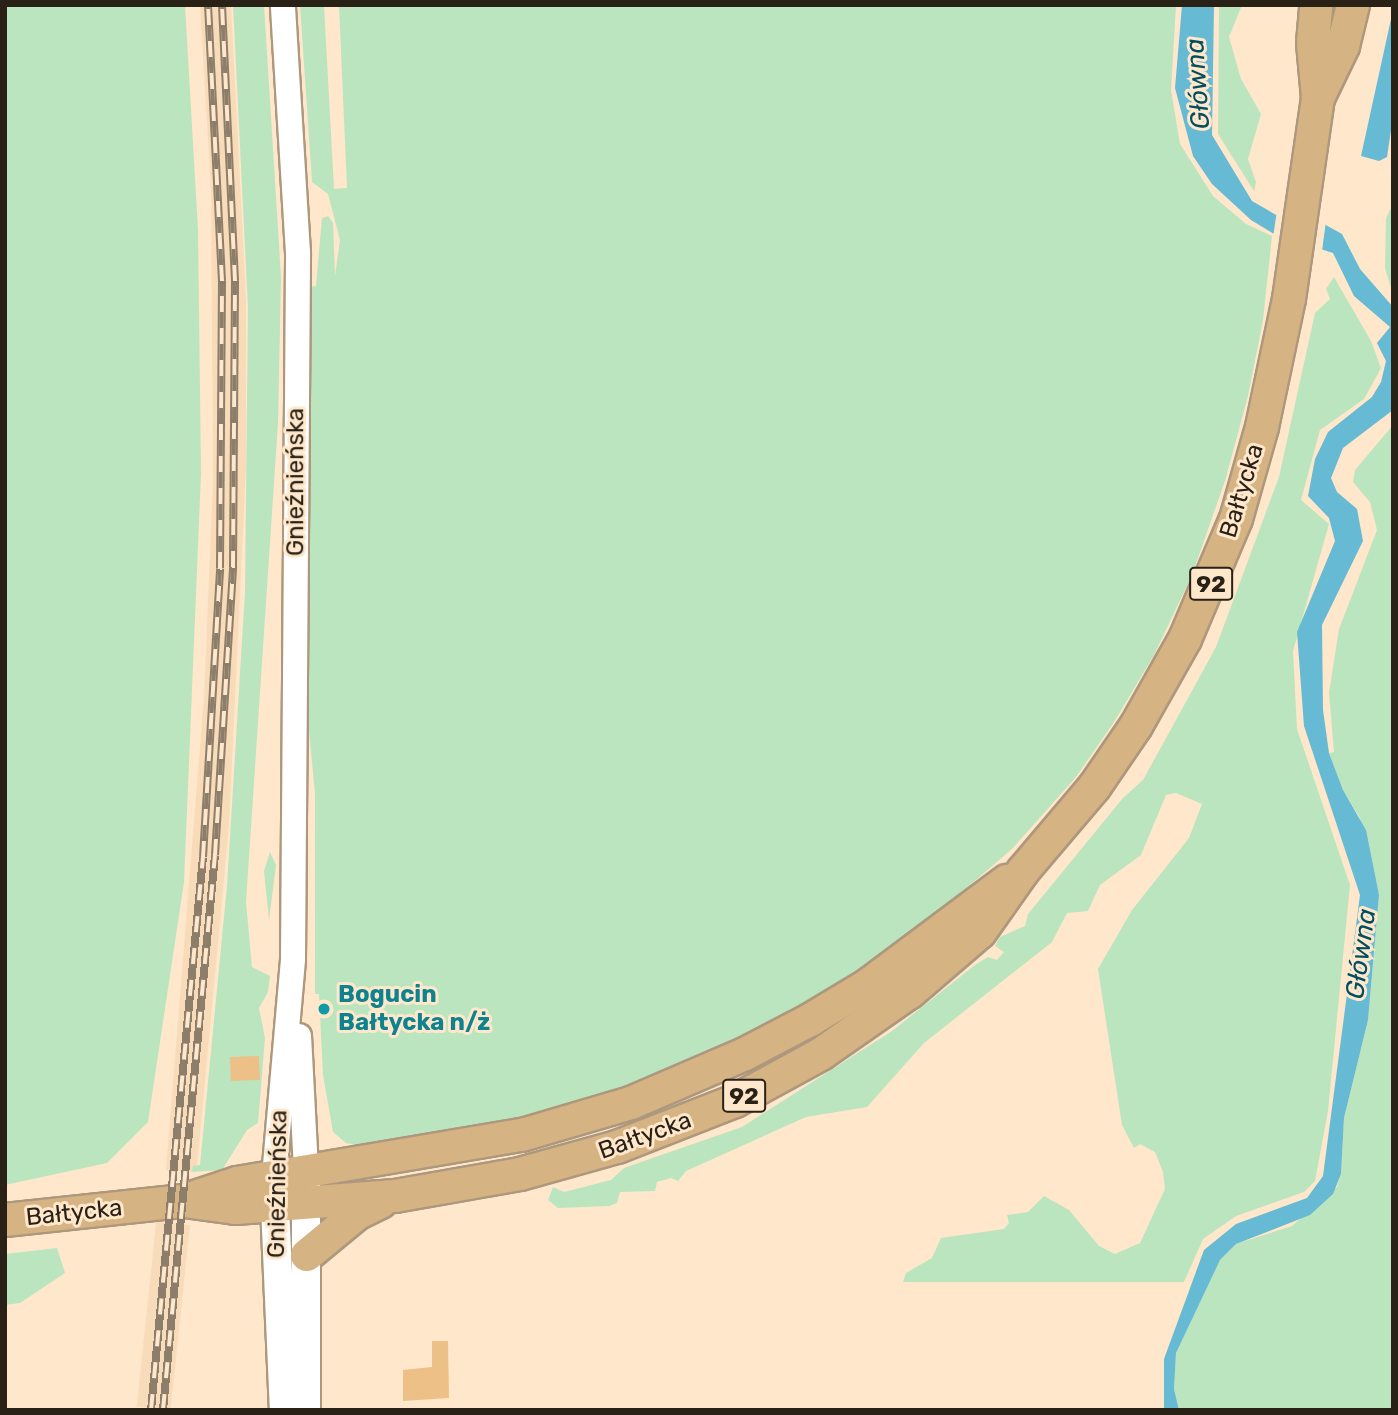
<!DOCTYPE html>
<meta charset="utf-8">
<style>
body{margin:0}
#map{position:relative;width:1398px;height:1415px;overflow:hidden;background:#fee7cb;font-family:Rubik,sans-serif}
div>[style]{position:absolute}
.built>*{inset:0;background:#f8dcba;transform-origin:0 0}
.green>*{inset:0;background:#bbe5bf}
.water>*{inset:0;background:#66bad4}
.pier>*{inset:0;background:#fee7cb}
.building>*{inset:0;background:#ecc086;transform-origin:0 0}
.roads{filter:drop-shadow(2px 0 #ad987e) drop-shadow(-2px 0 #ad987e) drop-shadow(0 2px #ad987e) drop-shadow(0 -2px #ad987e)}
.tertiary>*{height:24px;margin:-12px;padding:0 12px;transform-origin:12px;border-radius:12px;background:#fff}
.secondary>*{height:28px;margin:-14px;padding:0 14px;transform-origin:14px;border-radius:14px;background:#fff}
.primary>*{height:32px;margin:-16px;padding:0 16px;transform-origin:16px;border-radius:16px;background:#d6b383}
.rail>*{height:8px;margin-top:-4px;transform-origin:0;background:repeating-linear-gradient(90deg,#fee7cb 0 16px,#8d7e6b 0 32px);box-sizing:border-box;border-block:2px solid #8d7e6b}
.dots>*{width:19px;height:19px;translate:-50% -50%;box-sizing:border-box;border:4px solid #fee7cb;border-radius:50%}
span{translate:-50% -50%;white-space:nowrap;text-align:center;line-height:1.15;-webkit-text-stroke:6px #fee7cb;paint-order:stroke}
.shield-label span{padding:2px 5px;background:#fee7cb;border:2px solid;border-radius:5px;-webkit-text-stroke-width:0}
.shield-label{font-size:23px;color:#292116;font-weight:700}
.street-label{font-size:24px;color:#292116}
.culture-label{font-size:24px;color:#0d838f;font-weight:700}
.left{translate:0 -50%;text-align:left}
.water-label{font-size:26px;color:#004e60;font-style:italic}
.frame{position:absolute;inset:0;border:7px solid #292116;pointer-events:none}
</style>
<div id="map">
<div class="built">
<i style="clip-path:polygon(200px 5px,231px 5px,246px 300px,246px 467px,229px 825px,197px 1166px,192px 1172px,166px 1170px,204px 697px,213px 481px,211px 190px)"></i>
<i style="left:190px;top:1225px;width:186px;height:34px;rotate:96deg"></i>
</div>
<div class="green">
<i style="clip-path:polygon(5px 5px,185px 5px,198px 230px,201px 473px,184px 882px,148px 1122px,107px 1163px,5px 1185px)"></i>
<i style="clip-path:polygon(233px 5px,264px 5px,281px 277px,278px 423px,246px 902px,252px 967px,270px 976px,268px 992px,259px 1008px,265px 1038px,258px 1123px,247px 1130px,222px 1170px,192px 1172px,193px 1166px,200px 1165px,227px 886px,245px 592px,248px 308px)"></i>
<i style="clip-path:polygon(300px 5px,324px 5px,334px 189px,347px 188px,339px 5px,1176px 5px,1171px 90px,1180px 144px,1213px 196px,1246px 224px,1272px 236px,1263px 320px,1248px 396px,1225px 481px,1192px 575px,1154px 655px,1114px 722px,1076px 777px,1012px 849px,888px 955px,813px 1003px,688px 1066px,545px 1117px,369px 1147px,346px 1143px,333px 1132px,323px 1075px,319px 994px,315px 994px,315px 794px,307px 709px,308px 287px,316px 286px,322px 218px,328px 216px,333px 223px,335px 276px,340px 240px,328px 194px,312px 182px)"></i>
<i style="clip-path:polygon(1219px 5px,1242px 5px,1229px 37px,1241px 79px,1261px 114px,1248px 159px,1256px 182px,1254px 191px,1218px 134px)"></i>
<i style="clip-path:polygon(1393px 204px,1393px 295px,1385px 268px,1386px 218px)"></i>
<i style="clip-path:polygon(1334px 277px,1371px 341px,1381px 368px,1364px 399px,1320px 430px,1301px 500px,1329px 524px,1293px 651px,1297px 729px,1350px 885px,1328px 1111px,1315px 1181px,1304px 1192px,1236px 1216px,1203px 1239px,1184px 1282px,903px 1282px,906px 1273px,932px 1258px,941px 1238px,1004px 1229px,1009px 1223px,1007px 1215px,1028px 1212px,1044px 1196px,1069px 1210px,1099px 1246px,1115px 1254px,1140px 1243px,1165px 1189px,1163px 1172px,1155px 1152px,1140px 1144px,1134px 1148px,1122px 1125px,1098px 969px,1132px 910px,1189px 838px,1202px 804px,1176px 793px,1166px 795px,1141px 855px,1100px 885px,1088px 911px,1067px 913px,1052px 942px,924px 1043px,867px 1107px,806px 1117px,686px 1171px,678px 1181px,671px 1178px,657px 1182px,655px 1191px,620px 1192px,617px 1203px,609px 1206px,558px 1208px,548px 1200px,553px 1187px,564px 1192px,611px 1180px,624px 1168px,742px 1127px,892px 1031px,975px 965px,988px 957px,997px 960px,1004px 952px,995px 946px,1000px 937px,1025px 926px,1028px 914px,1123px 798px,1143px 780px,1216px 647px,1279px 477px,1315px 313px,1330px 299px,1326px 289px)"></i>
<i style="clip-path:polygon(1393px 425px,1393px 1410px,1179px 1410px,1174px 1389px,1176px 1353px,1219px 1261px,1236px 1244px,1292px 1226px,1337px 1187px,1341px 1174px,1344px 1118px,1368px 1020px,1379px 895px,1360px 818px,1343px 790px,1329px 753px,1334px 752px,1329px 693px,1339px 629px,1377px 530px,1370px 502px,1353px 482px,1355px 470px)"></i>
<i style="clip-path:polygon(270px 852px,276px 865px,269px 920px,264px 871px)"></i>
<i style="clip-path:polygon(57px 1248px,65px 1273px,20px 1303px,5px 1305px,5px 1254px)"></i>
</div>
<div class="water">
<i style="clip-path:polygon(1182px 5px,1214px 5px,1212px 135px,1252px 201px,1278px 216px,1324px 224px,1342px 234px,1360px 269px,1393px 307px,1393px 410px,1343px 448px,1331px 478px,1337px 492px,1357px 509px,1363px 541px,1322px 625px,1323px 710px,1329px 753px,1343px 790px,1366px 830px,1379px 895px,1368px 1020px,1344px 1118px,1341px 1174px,1333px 1194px,1310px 1215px,1236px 1244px,1220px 1260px,1176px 1353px,1174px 1389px,1179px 1410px,1164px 1410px,1164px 1359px,1204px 1250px,1236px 1224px,1307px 1198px,1323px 1176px,1360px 895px,1304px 726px,1297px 632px,1335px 541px,1329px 518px,1308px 496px,1315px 459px,1328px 432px,1372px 397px,1381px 382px,1386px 361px,1377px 343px,1390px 327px,1354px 296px,1333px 253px,1274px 234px,1251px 220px,1212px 184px,1193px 156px,1175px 88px)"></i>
<i style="clip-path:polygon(1393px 10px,1393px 117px,1387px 157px,1379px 161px,1361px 156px)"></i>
</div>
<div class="pier">
<i style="clip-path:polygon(1277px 211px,1326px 221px,1322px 251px,1273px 237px)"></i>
</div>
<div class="building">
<i style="left:259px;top:1056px;width:24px;height:29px;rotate:88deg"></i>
<i style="clip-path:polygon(432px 1341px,448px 1341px,449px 1398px,403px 1401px,403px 1370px,432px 1367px)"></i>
</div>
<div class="roads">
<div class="tertiary">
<i style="left:299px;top:1036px;width:135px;rotate:87deg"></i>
<i style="left:274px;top:1177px;width:219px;rotate:-85deg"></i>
<i style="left:293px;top:959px;width:706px;rotate:-89.59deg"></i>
<i style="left:298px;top:253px;width:248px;rotate:-93.5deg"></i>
</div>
<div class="secondary">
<i style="left:306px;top:1181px;width:229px;rotate:90deg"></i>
<i style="left:274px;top:1183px;width:227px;rotate:87.5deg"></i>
</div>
<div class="primary">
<i style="left:1318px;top:98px;width:58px;rotate:-64.3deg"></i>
<i style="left:1343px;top:46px;width:42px;rotate:-76.3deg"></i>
<i style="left:192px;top:1198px;width:47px;rotate:-18.4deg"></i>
<i style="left:237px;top:1183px;width:289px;rotate:-9.6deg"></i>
<i style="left:522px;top:1135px;width:114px;rotate:-16.4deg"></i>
<i style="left:631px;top:1103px;width:124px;rotate:-23.3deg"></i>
<i style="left:745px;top:1054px;width:73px;rotate:-27.6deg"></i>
<i style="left:810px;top:1020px;width:68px;rotate:-31.1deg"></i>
<i style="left:868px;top:985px;width:174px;rotate:-36.8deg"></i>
<i style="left:5px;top:1220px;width:180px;rotate:-6.1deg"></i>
<i style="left:184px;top:1201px;width:52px;rotate:7.7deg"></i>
<i style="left:236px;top:1208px;width:159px;rotate:-4.3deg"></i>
<i style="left:395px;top:1196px;width:127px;rotate:-10deg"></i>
<i style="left:520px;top:1174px;width:101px;rotate:-15.6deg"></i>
<i style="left:617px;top:1147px;width:127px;rotate:-21.3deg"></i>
<i style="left:735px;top:1101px;width:98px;rotate:-28.7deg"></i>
<i style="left:821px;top:1054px;width:108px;rotate:-34.9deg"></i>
<i style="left:910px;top:992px;width:92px;rotate:-40.6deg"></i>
<i style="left:980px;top:932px;width:75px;rotate:-54.8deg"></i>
<i style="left:1023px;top:871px;width:111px;rotate:-49.7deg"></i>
<i style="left:1095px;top:786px;width:73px;rotate:-55.7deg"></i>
<i style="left:1136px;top:726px;width:100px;rotate:-60.6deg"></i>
<i style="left:1185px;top:639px;width:130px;rotate:-67deg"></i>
<i style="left:1236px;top:519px;width:96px;rotate:-74.2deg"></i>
<i style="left:1262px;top:427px;width:131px;rotate:-78.1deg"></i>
<i style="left:1289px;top:299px;width:203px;rotate:-81.8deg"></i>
<i style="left:1318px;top:98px;width:55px;rotate:-95.2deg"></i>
<i style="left:1313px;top:43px;width:38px;rotate:-85deg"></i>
<i style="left:307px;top:1255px;width:66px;rotate:-39.5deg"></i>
<i style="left:358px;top:1213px;width:25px;rotate:-26deg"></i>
</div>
</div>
<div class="rail">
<i style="left:151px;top:1410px;width:555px;rotate:-84.63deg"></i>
<i style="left:203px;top:857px;width:289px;rotate:-86.6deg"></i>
<i style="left:220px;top:568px;width:287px;rotate:-89.6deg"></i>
<i style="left:222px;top:281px;width:276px;rotate:-92.9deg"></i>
<i style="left:163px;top:1410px;width:557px;rotate:-84.65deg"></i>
<i style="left:215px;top:855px;width:289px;rotate:-86.4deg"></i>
<i style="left:233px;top:567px;width:286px;rotate:-89.6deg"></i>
<i style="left:235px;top:281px;width:276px;rotate:-92.7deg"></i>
</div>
<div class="dots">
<i style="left:324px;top:1009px;background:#0f9aa8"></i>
</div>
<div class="shield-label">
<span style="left:1211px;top:584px">92</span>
<span style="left:744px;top:1096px">92</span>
</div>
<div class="street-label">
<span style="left:296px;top:482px;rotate:-90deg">Gnieźnieńska</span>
<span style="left:1242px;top:491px;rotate:-73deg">Bałtycka</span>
<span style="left:645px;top:1136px;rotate:-20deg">Bałtycka</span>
<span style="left:278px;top:1184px;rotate:-89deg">Gnieźnieńska</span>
<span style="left:74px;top:1213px;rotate:-6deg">Bałtycka</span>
</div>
<div class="culture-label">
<span class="left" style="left:338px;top:1009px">Bogucin<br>Bałtycka n/ż</span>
</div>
<div class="water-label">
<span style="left:1198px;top:84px;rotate:-94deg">Główna</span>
<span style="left:1361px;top:954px;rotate:-82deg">Główna</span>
</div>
<div class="frame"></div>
</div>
